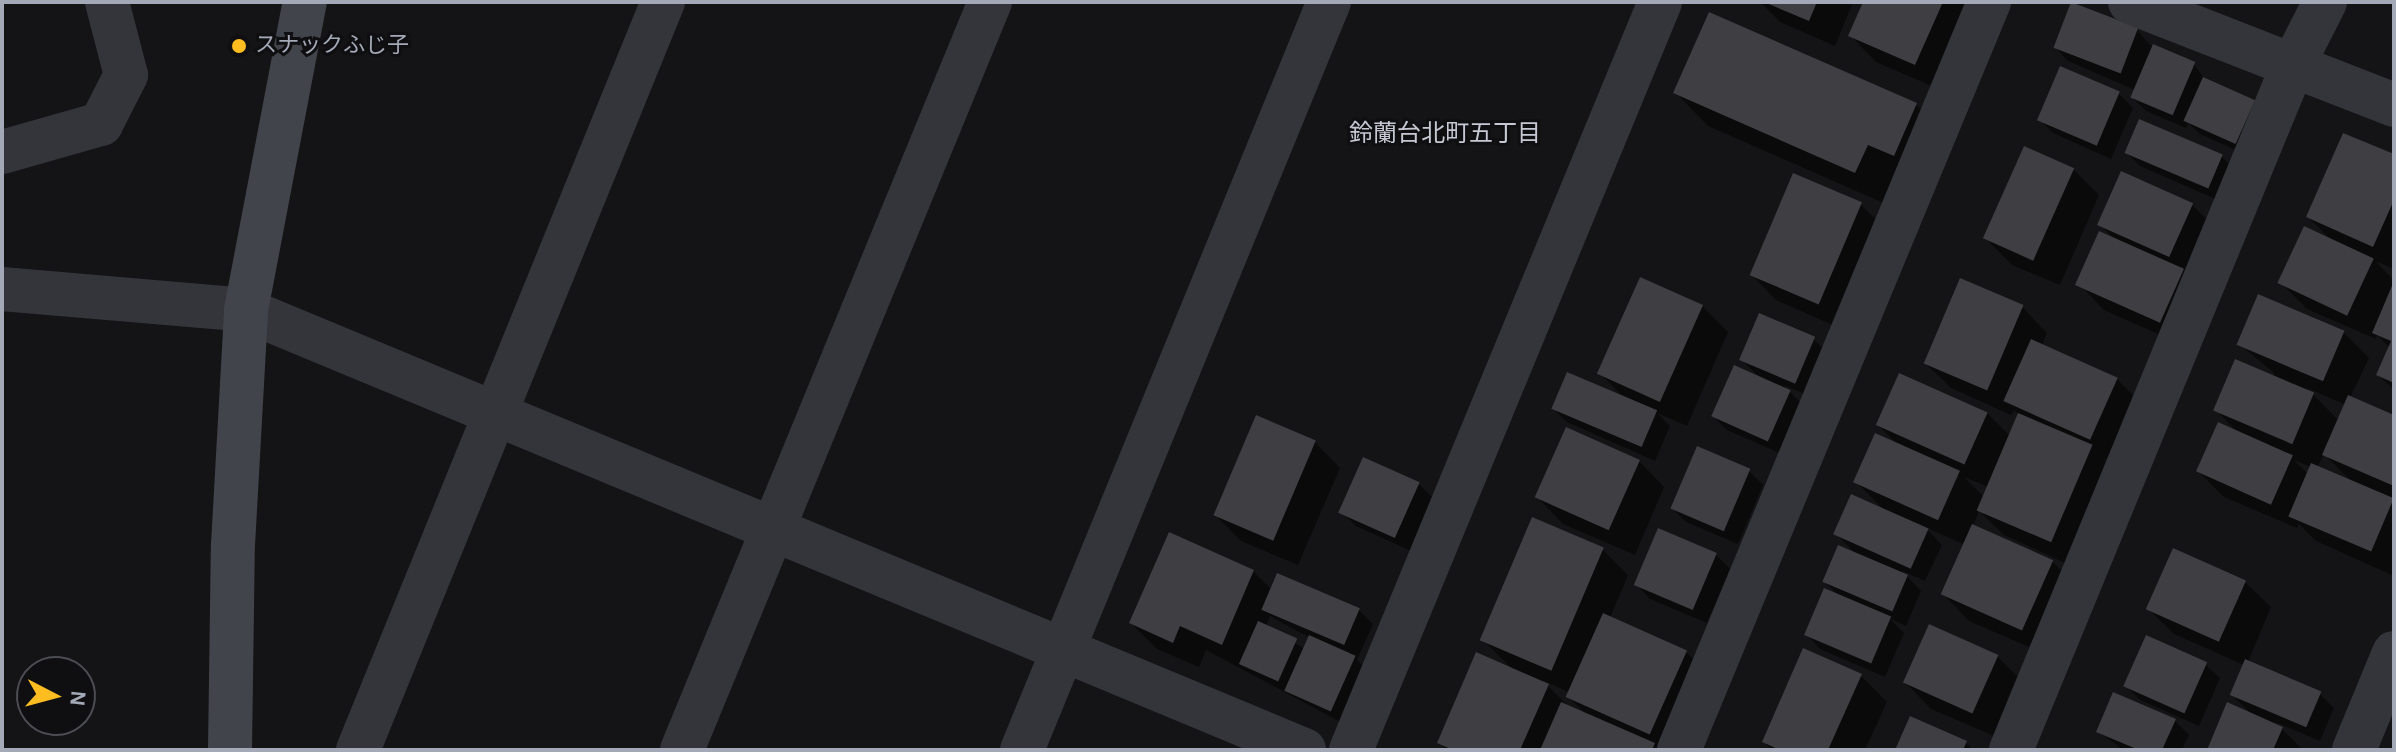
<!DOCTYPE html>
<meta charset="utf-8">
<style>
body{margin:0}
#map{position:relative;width:2396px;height:752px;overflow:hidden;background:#141416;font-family:"Alegreya Sans","Noto Sans JP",sans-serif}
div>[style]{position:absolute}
.shadow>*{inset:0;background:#0007}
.building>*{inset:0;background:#3e3e43;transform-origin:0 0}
.street>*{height:44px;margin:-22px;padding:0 22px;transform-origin:22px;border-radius:22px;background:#34353b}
.secondary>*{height:44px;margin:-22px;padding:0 22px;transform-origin:22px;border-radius:22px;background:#42444b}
.dots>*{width:22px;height:22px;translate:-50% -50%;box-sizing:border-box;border:4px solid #0f0f11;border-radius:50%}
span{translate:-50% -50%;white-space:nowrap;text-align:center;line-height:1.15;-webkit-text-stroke:6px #0f0f11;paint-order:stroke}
.poi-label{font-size:22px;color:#a4a9b7}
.left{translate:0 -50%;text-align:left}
.neighbourhood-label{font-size:24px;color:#c5c8d3}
.frame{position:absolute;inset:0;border:4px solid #a4a9b7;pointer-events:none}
.north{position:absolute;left:16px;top:656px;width:80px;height:80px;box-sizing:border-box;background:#0f0f11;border:2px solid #4b4d53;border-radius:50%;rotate:96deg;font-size:22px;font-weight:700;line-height:32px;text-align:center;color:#a4a9b7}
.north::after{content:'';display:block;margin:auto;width:28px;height:36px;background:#ffbd22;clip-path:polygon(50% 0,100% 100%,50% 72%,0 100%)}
</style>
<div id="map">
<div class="shadow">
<i style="clip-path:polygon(1760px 2px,1853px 2px,1835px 46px,1780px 22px)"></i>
<i style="clip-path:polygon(1865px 2px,1980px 2px,1941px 90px,1876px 62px,1851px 36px)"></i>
<i style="clip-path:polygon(2073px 3px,2137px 30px,2150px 45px,2194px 64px,2206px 81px,2254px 102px,2251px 157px,2200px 134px,2188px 123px,2186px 128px,2146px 111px,2132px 97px,2135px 90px,2068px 61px,2054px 46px)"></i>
<i style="clip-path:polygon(1676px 93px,1916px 105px,1949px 137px,1888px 205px,1708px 126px)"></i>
<i style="clip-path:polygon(2119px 94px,2133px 108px,2111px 159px,2053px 133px,2039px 119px)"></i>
<i style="clip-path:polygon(2126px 152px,2222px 157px,2236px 171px,2222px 202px,2140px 166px)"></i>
<i style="clip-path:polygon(2394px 157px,2394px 269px,2375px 261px,2394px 280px,2394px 390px,2378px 375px,2390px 348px,2377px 335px,2376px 339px,2307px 309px,2282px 284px,2332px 241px,2308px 217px)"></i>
<i style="clip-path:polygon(2073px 169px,2099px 195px,2060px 285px,2012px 265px,1986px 239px)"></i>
<i style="clip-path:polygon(1861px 205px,1887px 230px,1844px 330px,1776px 300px,1751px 274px)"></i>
<i style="clip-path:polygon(2192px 205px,2218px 230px,2187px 347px,2104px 310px,2079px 284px,2116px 240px,2100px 225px)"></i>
<i style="clip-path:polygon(1702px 306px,1728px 332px,1687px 426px,1657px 413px,1670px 426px,1655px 461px,1567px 422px,1553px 408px,1625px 399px,1600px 373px)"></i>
<i style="clip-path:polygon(evenodd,2022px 307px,2047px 333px,2042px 346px,2117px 379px,2142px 404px,2117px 464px,2103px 459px,2117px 473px,2076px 568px,2004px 535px,1979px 511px,1973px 526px,2052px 561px,2078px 587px,2047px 655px,1969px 621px,1944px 595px,1965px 545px,1925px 527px,1942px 545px,1925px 581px,1902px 571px,1921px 591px,1906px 626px,1889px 618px,1904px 633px,1885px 677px,1820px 649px,1806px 634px,1839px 596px,1824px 581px,1856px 554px,1836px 534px,1885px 511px,1856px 482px,1898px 445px,1878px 425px,1987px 413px,2010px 436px,2019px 415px,2014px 410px,2011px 415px,1951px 388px,1925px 363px,2022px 307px,1964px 477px,1988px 487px,1984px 497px,1964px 477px)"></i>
<i style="clip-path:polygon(evenodd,2343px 332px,2369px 358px,2350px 398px,2394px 417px,2394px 576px,2316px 541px,2299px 524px,2297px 528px,2224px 497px,2198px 471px,2239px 434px,2216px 410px,2275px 374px,2238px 343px,2343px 332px,2307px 388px,2346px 405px,2339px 421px,2307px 388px,2343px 332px,2324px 454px,2353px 483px,2317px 468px,2324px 454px,2343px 332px,2294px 460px,2311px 467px,2308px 474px,2294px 460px)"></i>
<i style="clip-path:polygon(1813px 339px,1828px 353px,1810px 396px,1783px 385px,1804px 406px,1782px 454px,1727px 430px,1713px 416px,1761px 379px,1741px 359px)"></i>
<i style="clip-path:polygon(1315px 442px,1340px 468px,1298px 565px,1241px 541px,1215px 515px)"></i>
<i style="clip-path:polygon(1698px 449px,1749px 471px,1763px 485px,1738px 544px,1686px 522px,1672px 508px)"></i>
<i style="clip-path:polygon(1639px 461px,1664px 487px,1635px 555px,1563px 524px,1538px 498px)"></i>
<i style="clip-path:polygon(1419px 484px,1433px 498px,1411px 551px,1356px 526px,1342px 512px)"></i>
<i style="clip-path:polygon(evenodd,1603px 550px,1628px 575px,1610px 618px,1686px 652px,1712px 677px,1681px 750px,1447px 750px,1439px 742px,1513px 670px,1482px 639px,1603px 550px,1542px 680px,1571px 693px,1569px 698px,1586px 714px,1569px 707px,1542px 680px)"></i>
<i style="clip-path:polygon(1716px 555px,1730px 569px,1707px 623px,1650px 599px,1636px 584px)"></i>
<i style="clip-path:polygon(evenodd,1253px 571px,1272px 590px,1359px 610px,1373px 624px,1357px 660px,1369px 672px,1346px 725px,1206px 650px,1199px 667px,1157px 649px,1131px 623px,1253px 571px,1270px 616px,1310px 638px,1305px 649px,1266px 627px,1270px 616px)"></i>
<i style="clip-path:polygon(2245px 582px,2271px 607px,2248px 662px,2320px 694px,2334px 708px,2320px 741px,2275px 722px,2303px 750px,2209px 750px,2252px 715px,2231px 694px,2244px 665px,2174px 634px,2148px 609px)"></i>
<i style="clip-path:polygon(1997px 656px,2023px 682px,1999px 738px,1931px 709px,1906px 683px)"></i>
<i style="clip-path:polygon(2205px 664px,2220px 678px,2199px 726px,2140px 700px,2126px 686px)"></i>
<i style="clip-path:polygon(1861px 676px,1887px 702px,1865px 750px,1772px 750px,1764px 742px)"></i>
<i style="clip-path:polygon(2175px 721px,2189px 735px,2182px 750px,2123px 750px,2098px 731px)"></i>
<i style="clip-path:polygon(1966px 743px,1973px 750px,1898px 750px)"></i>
</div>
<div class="building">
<i style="clip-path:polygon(1764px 2px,1817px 2px,1809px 21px)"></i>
<i style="clip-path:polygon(1863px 2px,1943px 2px,1915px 65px,1848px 36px)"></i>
<i style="left:2071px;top:2px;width:72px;height:49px;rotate:21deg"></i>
<i style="clip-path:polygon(1709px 12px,1917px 103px,1894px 156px,1868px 145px,1855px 173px,1673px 93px)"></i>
<i style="left:2153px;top:44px;width:46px;height:58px;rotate:23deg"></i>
<i style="left:2060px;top:66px;width:65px;height:59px;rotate:23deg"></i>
<i style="left:2203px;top:77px;width:57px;height:48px;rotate:24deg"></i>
<i style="left:2139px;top:119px;width:91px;height:37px;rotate:23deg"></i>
<i style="clip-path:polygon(2343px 133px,2394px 154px,2394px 200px,2373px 247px,2306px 217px)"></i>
<i style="left:2024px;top:146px;width:55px;height:101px;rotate:24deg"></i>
<i style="left:2121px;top:171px;width:79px;height:59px;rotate:24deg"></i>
<i style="left:1793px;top:173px;width:75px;height:111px;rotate:23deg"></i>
<i style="left:2304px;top:226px;width:77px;height:63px;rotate:25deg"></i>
<i style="left:2099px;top:231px;width:93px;height:59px;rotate:24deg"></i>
<i style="left:1640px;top:277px;width:69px;height:106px;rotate:24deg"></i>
<i style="left:1960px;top:278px;width:69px;height:93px;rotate:23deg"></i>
<i style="clip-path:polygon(2394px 281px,2394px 383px,2376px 375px,2391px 341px,2372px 333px)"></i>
<i style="left:2258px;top:294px;width:94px;height:55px;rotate:23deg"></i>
<i style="left:1759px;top:313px;width:61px;height:51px;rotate:23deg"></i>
<i style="left:2031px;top:339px;width:95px;height:68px;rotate:24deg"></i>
<i style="left:2235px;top:359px;width:86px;height:56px;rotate:23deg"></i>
<i style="left:1734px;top:365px;width:62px;height:56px;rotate:24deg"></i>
<i style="left:1567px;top:372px;width:98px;height:40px;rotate:23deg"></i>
<i style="left:1899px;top:373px;width:97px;height:57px;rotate:24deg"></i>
<i style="clip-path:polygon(2348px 395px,2394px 415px,2394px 486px,2322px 455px)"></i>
<i style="left:2018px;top:413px;width:81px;height:106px;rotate:23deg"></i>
<i style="left:1256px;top:415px;width:65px;height:109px;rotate:23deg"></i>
<i style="left:2218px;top:422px;width:82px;height:54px;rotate:24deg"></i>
<i style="left:1566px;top:427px;width:81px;height:77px;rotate:24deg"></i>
<i style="left:1875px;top:433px;width:93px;height:54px;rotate:24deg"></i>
<i style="left:1697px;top:446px;width:58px;height:68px;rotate:23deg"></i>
<i style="left:1363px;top:457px;width:62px;height:61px;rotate:24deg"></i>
<i style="left:2311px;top:463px;width:90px;height:58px;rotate:23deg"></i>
<i style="left:1851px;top:494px;width:85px;height:44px;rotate:24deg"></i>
<i style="left:1532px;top:517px;width:78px;height:134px;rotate:23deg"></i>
<i style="left:1972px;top:524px;width:89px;height:77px;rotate:24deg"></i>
<i style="left:1658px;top:528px;width:64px;height:62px;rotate:23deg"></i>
<i style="clip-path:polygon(1169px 532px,1254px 570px,1222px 645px,1180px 626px,1173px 643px,1129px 623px)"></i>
<i style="left:1838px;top:545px;width:76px;height:40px;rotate:23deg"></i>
<i style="left:2173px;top:548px;width:80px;height:67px;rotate:24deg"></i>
<i style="left:1277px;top:573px;width:90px;height:40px;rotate:23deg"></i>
<i style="left:1824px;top:588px;width:73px;height:51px;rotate:23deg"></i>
<i style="left:1603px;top:613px;width:92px;height:92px;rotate:24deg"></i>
<i style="left:1258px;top:621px;width:43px;height:47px;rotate:24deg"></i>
<i style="left:1929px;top:624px;width:76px;height:64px;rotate:24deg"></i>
<i style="left:1309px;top:635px;width:51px;height:61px;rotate:24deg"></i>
<i style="left:2146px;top:635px;width:67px;height:56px;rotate:24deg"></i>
<i style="clip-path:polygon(1803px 648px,1862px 674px,1828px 750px,1780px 750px,1762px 742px)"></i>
<i style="clip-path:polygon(1476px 652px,1549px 684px,1520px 750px,1453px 750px,1437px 743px)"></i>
<i style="left:2245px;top:659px;width:83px;height:39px;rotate:23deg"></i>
<i style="clip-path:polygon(2113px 692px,2176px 719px,2162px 750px,2139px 750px,2096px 732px)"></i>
<i style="clip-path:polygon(1561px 702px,1655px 743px,1652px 750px,1540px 750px)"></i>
<i style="clip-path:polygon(2227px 702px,2283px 727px,2273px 750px,2207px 750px)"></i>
<i style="clip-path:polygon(1910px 716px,1967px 741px,1963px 750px,1895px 750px)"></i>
</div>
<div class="street">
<i style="left:2130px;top:2px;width:283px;rotate:21.3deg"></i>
<i style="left:2px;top:152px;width:103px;rotate:-15.8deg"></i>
<i style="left:101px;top:124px;width:55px;rotate:-63deg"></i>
<i style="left:126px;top:75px;width:75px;rotate:-104.6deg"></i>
<i style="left:2px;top:289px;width:245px;rotate:4.9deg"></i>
<i style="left:246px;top:310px;width:1146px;rotate:22.58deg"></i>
<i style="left:358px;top:750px;width:808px;rotate:-67.82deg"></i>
<i style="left:682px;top:750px;width:809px;rotate:-67.62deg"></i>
<i style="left:1022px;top:750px;width:809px;rotate:-67.69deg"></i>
<i style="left:1351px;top:750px;width:809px;rotate:-67.55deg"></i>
<i style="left:1679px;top:750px;width:810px;rotate:-67.49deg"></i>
<i style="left:2011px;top:750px;width:741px;rotate:-67.62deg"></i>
<i style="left:2293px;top:65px;width:71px;rotate:-63.1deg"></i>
<i style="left:2354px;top:750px;width:105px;rotate:-67.6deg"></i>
</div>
<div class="secondary">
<i style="left:230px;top:750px;width:205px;rotate:-89.2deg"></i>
<i style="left:233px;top:545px;width:235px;rotate:-86.8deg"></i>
<i style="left:246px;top:310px;width:314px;rotate:-79.2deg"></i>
</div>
<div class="dots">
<i style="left:239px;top:46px;background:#ffbd22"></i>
</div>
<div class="poi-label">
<span class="left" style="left:255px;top:46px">スナックふじ子</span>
</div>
<div class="neighbourhood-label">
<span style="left:1445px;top:135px">鈴蘭台北町五丁目</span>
</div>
<div class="frame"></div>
<div class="north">N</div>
</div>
